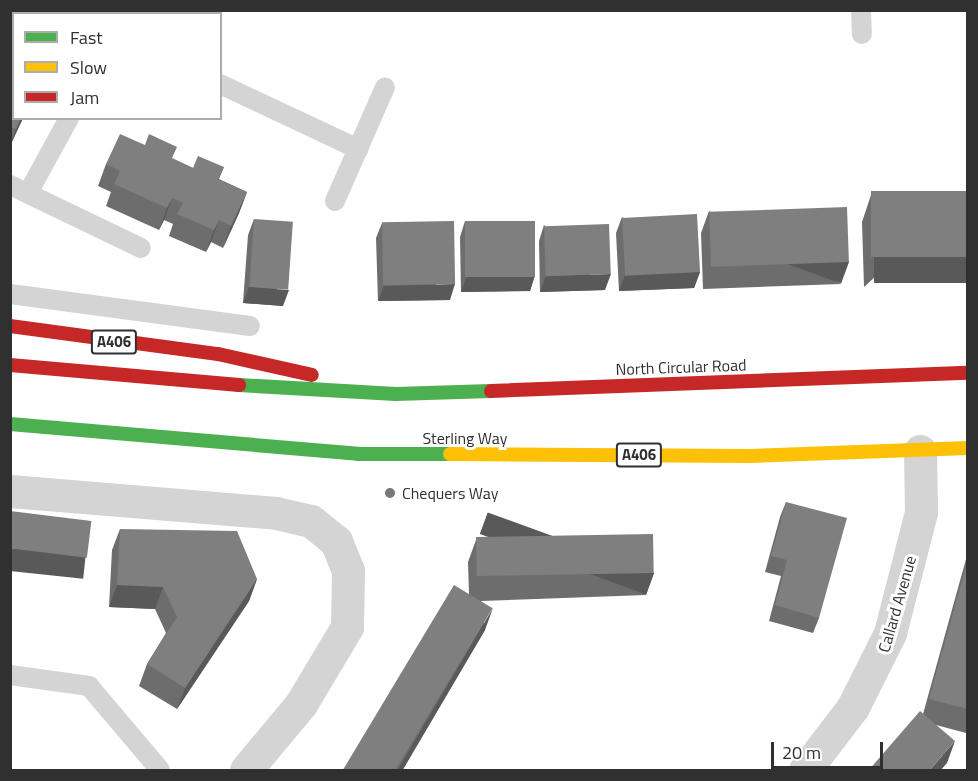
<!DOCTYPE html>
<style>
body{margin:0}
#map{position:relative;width:978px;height:781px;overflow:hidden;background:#fff;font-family:"Titillium Web",sans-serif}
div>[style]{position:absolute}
.lane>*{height:20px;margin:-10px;padding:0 10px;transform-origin:10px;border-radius:10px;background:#d4d4d4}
.street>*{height:33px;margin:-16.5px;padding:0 16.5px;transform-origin:16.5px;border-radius:16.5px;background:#d4d4d4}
.fast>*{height:14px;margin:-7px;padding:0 7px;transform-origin:7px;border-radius:7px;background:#4caf50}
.slow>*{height:14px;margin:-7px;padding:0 7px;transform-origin:7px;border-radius:7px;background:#ffc107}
.jam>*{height:14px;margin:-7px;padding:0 7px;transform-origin:7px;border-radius:7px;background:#c62828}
.wall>*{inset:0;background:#6d6d6d}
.shaded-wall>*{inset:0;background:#595959;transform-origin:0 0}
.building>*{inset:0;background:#7f7f7f;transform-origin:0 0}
.dots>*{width:16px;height:16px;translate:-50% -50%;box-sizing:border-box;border:3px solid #fff;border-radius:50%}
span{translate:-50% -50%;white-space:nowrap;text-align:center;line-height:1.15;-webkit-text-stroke:6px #fff;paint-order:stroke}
.shield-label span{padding:2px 4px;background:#fff;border:2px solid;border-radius:4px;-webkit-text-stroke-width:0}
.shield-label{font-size:15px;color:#303030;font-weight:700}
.street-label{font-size:16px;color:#303030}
.poi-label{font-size:16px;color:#303030}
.left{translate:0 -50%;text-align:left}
.frame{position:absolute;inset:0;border:12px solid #303030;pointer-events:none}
.legend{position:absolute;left:12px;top:12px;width:210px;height:108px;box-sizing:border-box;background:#fff;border:2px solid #acacac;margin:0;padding:8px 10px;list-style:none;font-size:18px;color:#303030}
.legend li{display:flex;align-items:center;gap:12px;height:30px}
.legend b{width:30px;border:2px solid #acacac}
.scale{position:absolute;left:771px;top:742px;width:112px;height:27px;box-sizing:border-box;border:3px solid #303030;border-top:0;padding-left:8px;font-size:18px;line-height:21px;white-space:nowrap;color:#303030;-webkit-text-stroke:4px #fff;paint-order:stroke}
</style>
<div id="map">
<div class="lane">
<i style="left:861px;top:10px;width:24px;rotate:88deg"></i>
<i style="left:123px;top:14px;width:4px;rotate:-63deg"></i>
<i style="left:220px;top:84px;width:153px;rotate:25.2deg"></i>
<i style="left:10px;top:185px;width:145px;rotate:25.7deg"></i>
<i style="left:28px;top:193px;width:85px;rotate:-61.3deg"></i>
<i style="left:335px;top:201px;width:124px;rotate:-66.3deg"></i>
<i style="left:10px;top:294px;width:242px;rotate:7.6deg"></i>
<i style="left:10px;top:675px;width:80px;rotate:7.9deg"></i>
<i style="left:89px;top:686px;width:110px;rotate:49.8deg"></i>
</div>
<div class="street">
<i style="left:10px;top:491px;width:267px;rotate:4.7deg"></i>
<i style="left:276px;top:513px;width:36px;rotate:13deg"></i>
<i style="left:311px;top:521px;width:32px;rotate:39deg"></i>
<i style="left:336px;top:541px;width:31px;rotate:68deg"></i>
<i style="left:348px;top:570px;width:57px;rotate:91deg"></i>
<i style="left:347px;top:627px;width:90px;rotate:120.9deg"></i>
<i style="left:301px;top:704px;width:86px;rotate:129.8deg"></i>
<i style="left:805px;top:770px;width:79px;rotate:-52.7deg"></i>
<i style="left:853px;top:707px;width:83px;rotate:-63.4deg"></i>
<i style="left:890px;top:633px;width:125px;rotate:-75.6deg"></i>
<i style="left:921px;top:512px;width:61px;rotate:-90.9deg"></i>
</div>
<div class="fast">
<i style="left:239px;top:385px;width:157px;rotate:3.3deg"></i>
<i style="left:396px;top:394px;width:95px;rotate:-1.8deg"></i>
<i style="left:10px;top:424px;width:349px;rotate:4.9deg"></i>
<i style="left:358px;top:454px;width:92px"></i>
</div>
<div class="slow">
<i style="left:450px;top:454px;width:300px;rotate:0.4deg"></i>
<i style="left:750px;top:456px;width:218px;rotate:-2.1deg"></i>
</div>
<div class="jam">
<i style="left:10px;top:326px;width:210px;rotate:7.7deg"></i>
<i style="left:218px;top:354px;width:96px;rotate:12.6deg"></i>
<i style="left:10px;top:365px;width:230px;rotate:5deg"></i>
<i style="left:491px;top:391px;width:477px;rotate:-2.2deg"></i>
</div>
<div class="wall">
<i style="clip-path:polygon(10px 85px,14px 118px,23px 118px,10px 146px)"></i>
<i style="clip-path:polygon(173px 159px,193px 168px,224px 167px,219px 179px,247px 192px,239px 213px,223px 248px,211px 242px,206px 252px,169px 236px,173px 224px,164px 220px,159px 230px,106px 206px,111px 192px,98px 186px,106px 164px)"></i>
<i style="clip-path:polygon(968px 191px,864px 287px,862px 222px,871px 195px)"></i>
<i style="clip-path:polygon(709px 211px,841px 284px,703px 289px,701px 233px)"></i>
<i style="clip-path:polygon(622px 217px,700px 272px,694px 288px,619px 291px,616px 233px)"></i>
<i style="clip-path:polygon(254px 219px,283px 306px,243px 303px,248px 235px)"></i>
<i style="clip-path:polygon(465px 221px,535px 275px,530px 291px,461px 292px,460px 237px)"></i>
<i style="clip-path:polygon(382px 223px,450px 300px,378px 301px,376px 238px)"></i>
<i style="clip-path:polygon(544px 225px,605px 290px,540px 292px,539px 241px)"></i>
<i style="clip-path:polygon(786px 502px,819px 618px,813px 633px,769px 621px,781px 576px,765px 572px,780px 517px)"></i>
<i style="clip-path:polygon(120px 529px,257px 579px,249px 601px,177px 709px,139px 686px,147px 664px,166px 633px,155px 609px,109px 607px,112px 550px)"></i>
<i style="clip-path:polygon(476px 540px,654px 573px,646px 595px,481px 601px,485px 630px,402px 771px,345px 771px,469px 594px,468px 562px)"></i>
<i style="clip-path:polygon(968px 552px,968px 729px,966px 733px,936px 725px,947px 763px,923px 714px)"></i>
</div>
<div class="shaded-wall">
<i style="clip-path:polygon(21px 118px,23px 118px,10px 146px,16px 129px)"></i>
<i style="clip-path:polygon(247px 192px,239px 213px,223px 248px,231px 226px)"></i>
<i style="clip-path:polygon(172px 198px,164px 220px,159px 230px,167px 208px)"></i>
<i style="clip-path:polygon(219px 220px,211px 242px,206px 252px,214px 230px)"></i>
<i style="left:968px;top:257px;width:26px;height:94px;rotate:90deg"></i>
<i style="left:849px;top:262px;width:23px;height:138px;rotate:110deg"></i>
<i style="clip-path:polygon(700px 272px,694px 288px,619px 291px,625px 275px)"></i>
<i style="clip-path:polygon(611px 274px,605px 290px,540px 292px,546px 276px)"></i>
<i style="clip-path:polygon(535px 275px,530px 291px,461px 292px,466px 277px)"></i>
<i style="clip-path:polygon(455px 284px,450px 300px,378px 301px,384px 286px)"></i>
<i style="clip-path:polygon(249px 287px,289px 290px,283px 306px,243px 303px)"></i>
<i style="left:10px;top:548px;width:76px;height:23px;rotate:6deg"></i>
<i style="left:654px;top:573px;width:23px;height:177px;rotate:110deg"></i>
<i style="clip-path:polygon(257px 579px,249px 601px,177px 709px,185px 688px)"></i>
<i style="clip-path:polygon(117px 585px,163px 587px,155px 609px,109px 607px)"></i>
<i style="clip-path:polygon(493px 608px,485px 630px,402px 771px,397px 771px)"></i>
<i style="clip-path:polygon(955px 741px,947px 763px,940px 771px,929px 771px)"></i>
</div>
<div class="building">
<i style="clip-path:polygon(10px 85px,14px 86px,14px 118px,21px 118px,16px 129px,10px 127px)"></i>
<i style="clip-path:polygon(120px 134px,145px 145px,149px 134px,177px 147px,172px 158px,193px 168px,198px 156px,224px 167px,218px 179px,247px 192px,231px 226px,219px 220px,214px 230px,177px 214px,183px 203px,172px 198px,167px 208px,114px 184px,120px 171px,106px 164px)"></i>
<i style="left:968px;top:191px;width:66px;height:97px;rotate:90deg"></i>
<i style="left:847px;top:207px;width:55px;height:138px;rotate:88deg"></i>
<i style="left:697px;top:214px;width:58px;height:75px;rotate:87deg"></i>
<i style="left:254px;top:219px;width:39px;height:68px;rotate:4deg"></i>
<i style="left:454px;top:221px;width:63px;height:72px;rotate:89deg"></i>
<i style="left:465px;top:221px;width:70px;height:56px"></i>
<i style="left:609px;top:224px;width:50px;height:65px;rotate:88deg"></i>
<i style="clip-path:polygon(786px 502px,847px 518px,819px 618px,775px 605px,787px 560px,771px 556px)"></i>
<i style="left:10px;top:511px;width:82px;height:37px;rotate:7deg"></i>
<i style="clip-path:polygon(120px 529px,237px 531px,257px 579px,185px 688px,147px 664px,177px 617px,163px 587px,117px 585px)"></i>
<i style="left:653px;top:534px;width:39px;height:177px;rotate:89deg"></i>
<i style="clip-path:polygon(968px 559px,968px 709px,929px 699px)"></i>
<i style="left:454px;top:585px;width:45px;height:216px;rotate:31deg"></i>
<i style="clip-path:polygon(920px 711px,955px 741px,929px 771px,868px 771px)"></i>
</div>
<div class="dots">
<i style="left:390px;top:493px;background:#787878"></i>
</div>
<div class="shield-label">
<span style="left:114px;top:342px">A406</span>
<span style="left:639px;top:455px">A406</span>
</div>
<div class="street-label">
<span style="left:681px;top:367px;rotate:-2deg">North Circular Road</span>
<span style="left:465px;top:438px">Sterling Way</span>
<span style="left:897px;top:604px;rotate:-74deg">Callard Avenue</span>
</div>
<div class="poi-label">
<span class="left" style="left:402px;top:493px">Chequers Way</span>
</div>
<div class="frame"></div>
<ul class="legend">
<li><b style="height:8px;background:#4caf50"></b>Fast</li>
<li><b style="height:8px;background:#ffc107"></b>Slow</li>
<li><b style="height:8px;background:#c62828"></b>Jam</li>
</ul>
<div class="scale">20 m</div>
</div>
